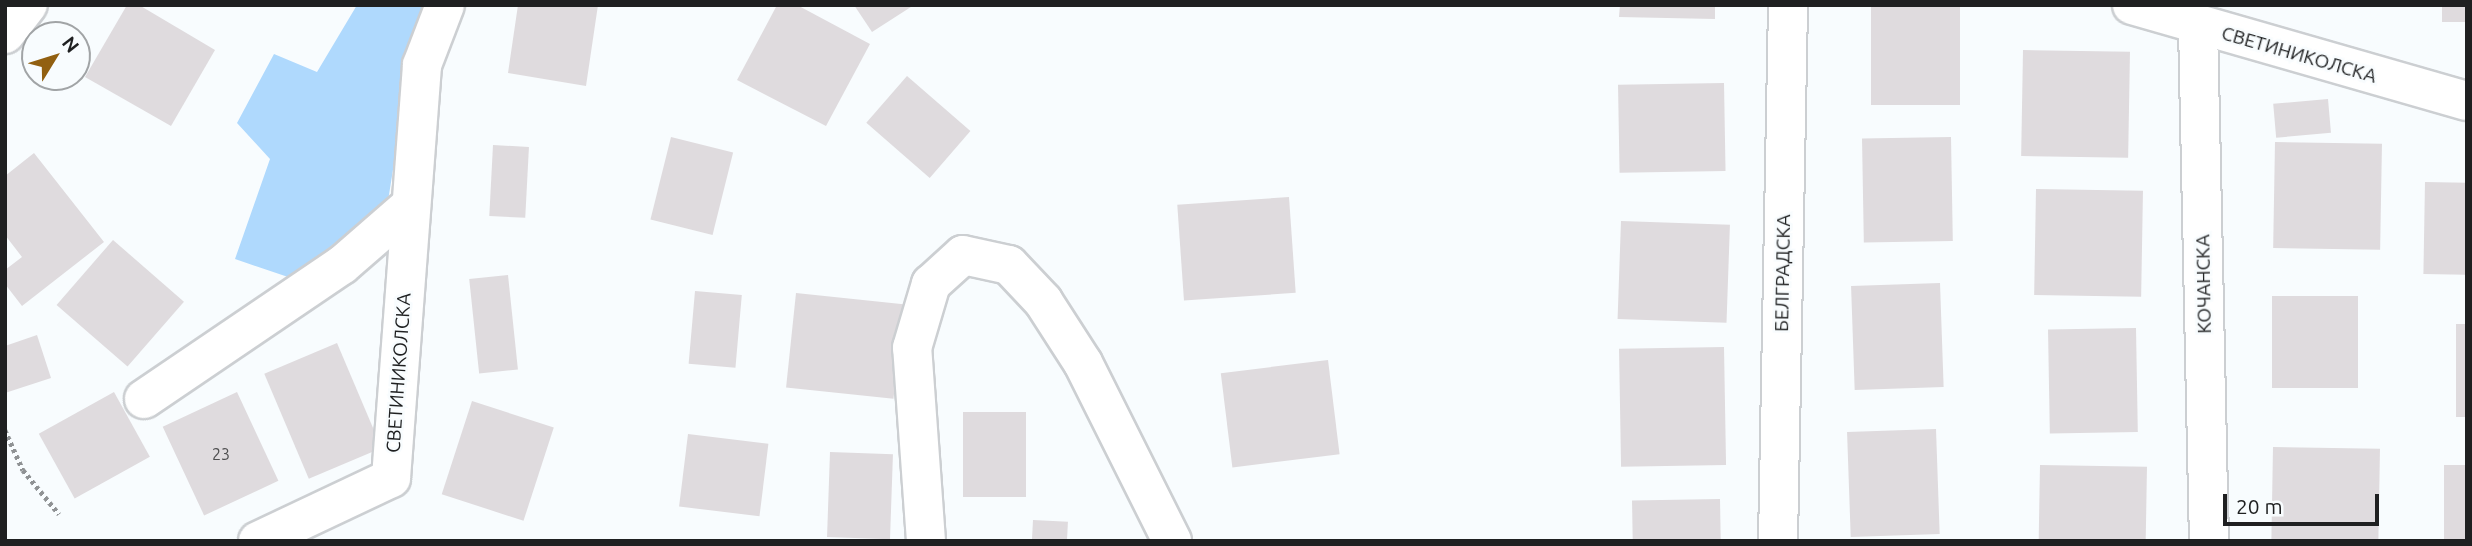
<!DOCTYPE html>
<meta charset="utf-8">
<style>
body{margin:0}
#map{position:relative;width:2472px;height:546px;overflow:hidden;background:#f8fcfe;font-family:Ubuntu,sans-serif}
div>[style]{position:absolute}
.green>*{inset:0;background:#afd9fd}
.building>*{inset:0;background:#dfdbde;transform-origin:0 0}
.path>*{height:4.5px;margin-top:-2.25px;transform-origin:0;background:repeating-linear-gradient(90deg,#8f9294 0 3.5px,transparent 0 7px)}
.roads{filter:drop-shadow(2px 0 #cccfd2) drop-shadow(-2px 0 #cccfd2) drop-shadow(0 2px #cccfd2) drop-shadow(0 -2px #cccfd2)}
.minor>*{height:38px;margin:-19px;padding:0 19px;transform-origin:19px;border-radius:19px;background:#fff}
span{translate:-50% -50%;white-space:nowrap;text-align:center;line-height:1.15;-webkit-text-stroke:5px #f8fcfe;paint-order:stroke}
.number-label{font-size:16px;color:#4f4f50}
.number-label span{-webkit-text-stroke-width:0}
.street-label{font-size:19px;color:#1f2021}
.frame{position:absolute;inset:0;border:7px solid #1f2021;pointer-events:none}
.north{position:absolute;left:21px;top:21px;width:70px;height:70px;box-sizing:border-box;background:#f8fcfe;border:2px solid #a1a4a6;border-radius:50%;rotate:52deg;font-size:19px;font-weight:700;line-height:28px;text-align:center;color:#1f2021}
.north::after{content:'';display:block;margin:auto;width:24px;height:32px;background:#926011;clip-path:polygon(50% 0,100% 100%,50% 72%,0 100%)}
.scale{position:absolute;left:2223px;top:494px;width:156px;height:32px;box-sizing:border-box;border:4px solid #1f2021;border-top:0;padding-left:9px;font-size:21px;line-height:24px;white-space:nowrap;color:#1f2021;-webkit-text-stroke:5px #f8fcfe;paint-order:stroke}
</style>
<div id="map">
<div class="green">
<i style="clip-path:polygon(357px 5px,427px 5px,414px 38px,388px 201px,291px 278px,235px 259px,270px 159px,237px 123px,274px 54px,317px 72px)"></i>
</div>
<div class="building">
<i style="clip-path:polygon(127px 5px,139px 5px,215px 50px,171px 126px,85px 77px)"></i>
<i style="clip-path:polygon(518px 5px,598px 5px,586px 86px,508px 73px)"></i>
<i style="clip-path:polygon(777px 5px,797px 5px,870px 44px,826px 126px,737px 80px)"></i>
<i style="clip-path:polygon(854px 5px,914px 5px,872px 32px)"></i>
<i style="clip-path:polygon(1620px 5px,1715px 5px,1715px 19px,1619px 17px)"></i>
<i style="left:1871px;top:5px;width:89px;height:100px"></i>
<i style="left:2442px;top:5px;width:25px;height:17px"></i>
<i style="left:2023px;top:50px;width:107px;height:106px;rotate:1deg"></i>
<i style="left:907px;top:76px;width:84px;height:62px;rotate:41deg"></i>
<i style="left:1724px;top:83px;width:88px;height:106px;rotate:89deg"></i>
<i style="left:2328px;top:99px;width:34px;height:55px;rotate:85deg"></i>
<i style="left:671px;top:137px;width:64px;height:85px;rotate:14deg"></i>
<i style="left:1951px;top:137px;width:104px;height:89px;rotate:89deg"></i>
<i style="left:2275px;top:142px;width:107px;height:106px;rotate:1deg"></i>
<i style="left:493px;top:145px;width:36px;height:71px;rotate:3deg"></i>
<i style="clip-path:polygon(34px 153px,104px 242px,22px 306px,5px 284px,5px 270px,22px 257px,5px 235px,5px 176px)"></i>
<i style="left:2425px;top:182px;width:42px;height:92px;rotate:1deg"></i>
<i style="left:2036px;top:189px;width:107px;height:106px;rotate:1deg"></i>
<i style="left:1289px;top:197px;width:96px;height:112px;rotate:86deg"></i>
<i style="left:1621px;top:221px;width:109px;height:98px;rotate:2deg"></i>
<i style="left:113px;top:240px;width:94px;height:86px;rotate:41deg"></i>
<i style="left:508px;top:275px;width:95px;height:39px;rotate:84deg"></i>
<i style="left:1940px;top:283px;width:104px;height:89px;rotate:88deg"></i>
<i style="left:695px;top:291px;width:47px;height:73px;rotate:5deg"></i>
<i style="left:796px;top:293px;width:108px;height:95px;rotate:6deg"></i>
<i style="left:2272px;top:296px;width:86px;height:92px"></i>
<i style="left:2456px;top:324px;width:11px;height:93px"></i>
<i style="left:2136px;top:328px;width:104px;height:88px;rotate:89deg"></i>
<i style="clip-path:polygon(37px 335px,51px 378px,5px 393px,5px 346px)"></i>
<i style="left:337px;top:343px;width:114px;height:79px;rotate:67deg"></i>
<i style="left:1724px;top:347px;width:118px;height:105px;rotate:89deg"></i>
<i style="left:1328px;top:360px;width:95px;height:108px;rotate:83deg"></i>
<i style="left:114px;top:392px;width:74px;height:86px;rotate:61deg"></i>
<i style="left:237px;top:392px;width:98px;height:82px;rotate:65deg"></i>
<i style="left:472px;top:401px;width:86px;height:98px;rotate:18deg"></i>
<i style="left:963px;top:412px;width:63px;height:85px"></i>
<i style="left:1936px;top:429px;width:105px;height:89px;rotate:88deg"></i>
<i style="left:688px;top:434px;width:81px;height:73px;rotate:7deg"></i>
<i style="left:2273px;top:447px;width:107px;height:94px;rotate:1deg"></i>
<i style="left:830px;top:452px;width:63px;height:85px;rotate:2deg"></i>
<i style="left:2040px;top:465px;width:107px;height:76px;rotate:1deg"></i>
<i style="left:2444px;top:465px;width:23px;height:76px"></i>
<i style="left:1720px;top:499px;width:42px;height:88px;rotate:89deg"></i>
<i style="left:1033px;top:520px;width:35px;height:21px;rotate:3deg"></i>
</div>
<div class="path">
<i style="left:5px;top:430px;width:44px;rotate:65.8deg"></i>
<i style="left:23px;top:470px;width:57px;rotate:50.7deg"></i>
</div>
<div class="roads">
<div class="minor">
<i style="left:2132px;top:5px;width:348px;rotate:16deg"></i>
<i style="left:2198px;top:26px;width:515px;rotate:88.78deg"></i>
<i style="left:5px;top:34px;width:37px;rotate:-52deg"></i>
<i style="left:144px;top:399px;width:239px;rotate:-34.1deg"></i>
<i style="left:342px;top:265px;width:91px;rotate:-41deg"></i>
<i style="left:258px;top:541px;width:147px;rotate:-25.3deg"></i>
<i style="left:391px;top:478px;width:414px;rotate:-85.7deg"></i>
<i style="left:422px;top:65px;width:64px;rotate:-69deg"></i>
<i style="left:926px;top:541px;width:194px;rotate:-94.1deg"></i>
<i style="left:912px;top:348px;width:67px;rotate:-73.5deg"></i>
<i style="left:931px;top:284px;width:43px;rotate:-42.2deg"></i>
<i style="left:963px;top:255px;width:47px;rotate:12.3deg"></i>
<i style="left:1009px;top:265px;width:50px;rotate:46.6deg"></i>
<i style="left:1043px;top:301px;width:74px;rotate:57.2deg"></i>
<i style="left:1083px;top:363px;width:199px;rotate:63.4deg"></i>
<i style="left:1778px;top:541px;width:536px;rotate:-88.93deg"></i>
</div>
</div>
<div class="number-label">
<span style="left:221px;top:454px">23</span>
</div>
<div class="street-label">
<span style="left:2299px;top:55px;rotate:16deg">СВЕТИНИКОЛСКА</span>
<span style="left:1783px;top:273px;rotate:-89deg">БЕЛГРАДСКА</span>
<span style="left:2204px;top:284px;rotate:-91deg">КОЧАНСКА</span>
<span style="left:399px;top:373px;rotate:-86deg">СВЕТИНИКОЛСКА</span>
</div>
<div class="frame"></div>
<div class="north">N</div>
<div class="scale">20 m</div>
</div>
